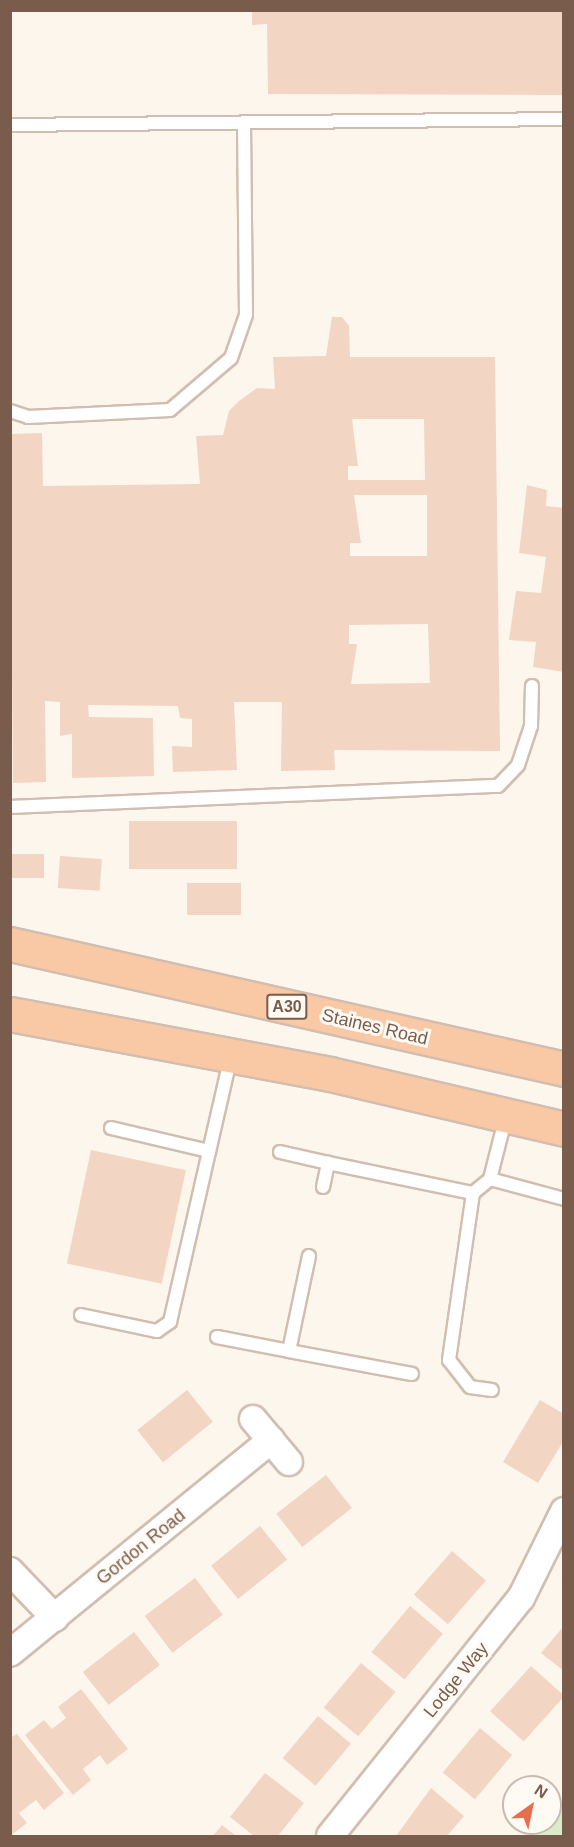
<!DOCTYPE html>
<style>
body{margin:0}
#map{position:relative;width:574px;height:1847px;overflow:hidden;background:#fdf6ec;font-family:Helvetica,sans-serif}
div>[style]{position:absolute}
.green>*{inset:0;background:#d8ecc9}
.building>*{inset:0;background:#f3d5c3;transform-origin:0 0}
.roads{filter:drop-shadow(2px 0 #d1beb0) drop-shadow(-2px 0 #d1beb0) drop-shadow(0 2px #d1beb0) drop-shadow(0 -2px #d1beb0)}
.service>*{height:12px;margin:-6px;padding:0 6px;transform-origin:6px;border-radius:6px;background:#fff}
.minor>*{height:26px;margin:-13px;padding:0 13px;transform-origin:13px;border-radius:13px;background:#fff}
.trunk>*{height:33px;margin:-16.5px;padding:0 16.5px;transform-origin:16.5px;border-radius:16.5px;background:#f9c8a4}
span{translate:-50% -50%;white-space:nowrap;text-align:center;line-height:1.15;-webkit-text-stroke:6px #fffaf3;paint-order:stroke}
.shield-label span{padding:2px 4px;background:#fffaf3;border:2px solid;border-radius:4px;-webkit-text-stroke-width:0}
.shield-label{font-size:16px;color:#7a5c4d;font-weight:700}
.street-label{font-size:18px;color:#7a5c4d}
.frame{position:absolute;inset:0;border:12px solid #7a5c4d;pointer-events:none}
.north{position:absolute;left:502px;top:1775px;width:60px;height:60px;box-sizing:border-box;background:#fffaf3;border:2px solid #cabbb1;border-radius:50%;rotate:33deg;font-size:16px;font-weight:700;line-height:24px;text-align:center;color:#7a5c4d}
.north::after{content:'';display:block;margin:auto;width:21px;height:27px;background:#e76f51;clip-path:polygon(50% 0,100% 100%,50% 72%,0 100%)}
</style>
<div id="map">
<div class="green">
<i style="clip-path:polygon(563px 1803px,563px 1836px,533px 1836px,550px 1823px)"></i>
</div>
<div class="building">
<i style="clip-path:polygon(252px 10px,564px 10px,564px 95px,268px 94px,267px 24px,252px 25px)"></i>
<i style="clip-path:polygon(evenodd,332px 317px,342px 317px,349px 326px,350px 357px,495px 357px,500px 751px,334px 750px,335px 770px,281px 771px,282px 702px,234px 702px,237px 770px,173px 772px,172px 746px,192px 747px,192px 719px,180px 718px,178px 706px,88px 705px,89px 717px,153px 718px,154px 776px,72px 778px,72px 734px,60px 736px,60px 702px,45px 701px,46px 782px,13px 783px,10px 434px,42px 433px,43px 486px,200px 484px,196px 436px,223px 435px,229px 411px,239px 401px,257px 388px,275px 389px,273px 357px,326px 356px,332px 317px,352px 419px,424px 419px,425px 480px,348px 480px,348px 466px,358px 466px,352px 419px,332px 317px,354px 495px,427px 495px,427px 556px,350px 556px,350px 543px,361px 543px,354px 495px,332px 317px,428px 624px,430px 683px,351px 684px,357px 644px,349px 644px,349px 625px,428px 624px)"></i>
<i style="clip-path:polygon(527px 485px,547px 490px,546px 506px,564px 508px,564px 672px,533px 667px,536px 642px,509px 640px,516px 591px,541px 593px,546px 557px,519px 553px)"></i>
<i style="left:129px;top:821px;width:108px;height:48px"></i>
<i style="left:44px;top:854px;width:24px;height:34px;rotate:90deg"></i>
<i style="left:60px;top:856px;width:42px;height:32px;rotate:4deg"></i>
<i style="left:187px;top:883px;width:54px;height:32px"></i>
<i style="left:91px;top:1150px;width:97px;height:116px;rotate:12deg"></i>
<i style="left:187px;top:1390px;width:41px;height:64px;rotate:51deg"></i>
<i style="clip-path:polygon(540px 1400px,564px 1414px,564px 1440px,538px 1483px,503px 1462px)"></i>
<i style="left:326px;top:1475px;width:42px;height:63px;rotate:52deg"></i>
<i style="left:260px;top:1526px;width:43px;height:63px;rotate:51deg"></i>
<i style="left:452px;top:1551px;width:45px;height:58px;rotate:41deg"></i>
<i style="left:195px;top:1578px;width:46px;height:63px;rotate:53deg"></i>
<i style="left:410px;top:1606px;width:43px;height:60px;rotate:40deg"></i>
<i style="clip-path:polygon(564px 1626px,564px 1671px,541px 1653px)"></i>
<i style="left:134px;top:1632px;width:42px;height:65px;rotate:52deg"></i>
<i style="left:361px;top:1663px;width:45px;height:58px;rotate:40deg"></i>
<i style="left:531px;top:1666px;width:45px;height:61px;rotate:42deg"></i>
<i style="clip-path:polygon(81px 1689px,128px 1749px,107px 1765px,100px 1755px,83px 1769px,91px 1780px,73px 1795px,25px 1735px,44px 1720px,52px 1729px,66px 1718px,58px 1707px)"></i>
<i style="left:318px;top:1716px;width:43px;height:55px;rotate:40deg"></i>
<i style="left:480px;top:1728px;width:42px;height:58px;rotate:40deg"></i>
<i style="clip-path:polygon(17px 1734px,64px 1793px,44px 1810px,36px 1800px,19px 1813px,27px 1823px,10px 1836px,10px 1738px)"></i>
<i style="clip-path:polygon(265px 1773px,304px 1803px,278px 1836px,254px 1836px,230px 1817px)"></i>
<i style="clip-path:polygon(431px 1788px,464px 1816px,447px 1836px,396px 1836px)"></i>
<i style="clip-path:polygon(222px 1825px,236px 1836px,213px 1836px)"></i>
</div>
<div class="roads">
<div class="service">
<i style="left:10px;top:125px;width:554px;rotate:-0.62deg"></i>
<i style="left:10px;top:411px;width:19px;rotate:18deg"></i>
<i style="left:28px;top:417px;width:142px;rotate:-2.8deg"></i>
<i style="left:170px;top:410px;width:80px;rotate:-40.4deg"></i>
<i style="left:231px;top:358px;width:46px;rotate:-70.8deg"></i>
<i style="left:246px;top:315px;width:191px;rotate:-90.6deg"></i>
<i style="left:10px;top:807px;width:488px;rotate:-2.5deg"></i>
<i style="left:498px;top:786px;width:29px;rotate:-46deg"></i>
<i style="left:518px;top:765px;width:41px;rotate:-71.6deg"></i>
<i style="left:531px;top:726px;width:40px;rotate:-88.6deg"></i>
<i style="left:111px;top:1128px;width:101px;rotate:13.2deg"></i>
<i style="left:280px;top:1152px;width:49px;rotate:12.9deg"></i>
<i style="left:490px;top:1179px;width:77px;rotate:15.1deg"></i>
<i style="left:323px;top:1187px;width:25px;rotate:-78deg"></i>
<i style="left:328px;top:1163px;width:148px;rotate:11.7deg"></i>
<i style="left:473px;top:1193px;width:22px;rotate:-39deg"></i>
<i style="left:490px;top:1179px;width:65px;rotate:-75.7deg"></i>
<i style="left:473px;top:1193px;width:169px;rotate:98.2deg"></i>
<i style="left:449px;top:1360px;width:34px;rotate:52deg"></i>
<i style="left:470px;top:1387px;width:22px;rotate:8deg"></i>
<i style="left:309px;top:1256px;width:97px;rotate:101.9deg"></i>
<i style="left:289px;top:1351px;width:125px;rotate:10.6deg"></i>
<i style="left:81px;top:1315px;width:78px;rotate:11.9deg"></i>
<i style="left:157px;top:1331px;width:16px;rotate:-35deg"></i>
<i style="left:170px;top:1322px;width:273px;rotate:-77.1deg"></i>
<i style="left:217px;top:1337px;width:73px;rotate:11deg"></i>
</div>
<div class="minor">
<i style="left:253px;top:1419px;width:56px;rotate:50.1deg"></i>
<i style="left:10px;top:1571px;width:65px;rotate:46.2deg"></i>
<i style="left:10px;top:1653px;width:337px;rotate:-39.2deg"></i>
<i style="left:330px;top:1836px;width:305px;rotate:-51.3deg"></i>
<i style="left:521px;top:1598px;width:97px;rotate:-63.7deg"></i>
</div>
<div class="trunk">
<i style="left:10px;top:944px;width:568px;rotate:12.71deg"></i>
<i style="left:10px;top:1014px;width:326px;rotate:10.6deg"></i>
<i style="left:330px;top:1074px;width:240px;rotate:13.2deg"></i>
</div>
</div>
<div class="shield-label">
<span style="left:287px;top:1007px">A30</span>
</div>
<div class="street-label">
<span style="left:375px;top:1027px;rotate:13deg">Staines Road</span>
<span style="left:141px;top:1547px;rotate:-39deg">Gordon Road</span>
<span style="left:456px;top:1680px;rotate:-51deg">Lodge Way</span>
</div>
<div class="frame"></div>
<div class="north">N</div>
</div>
